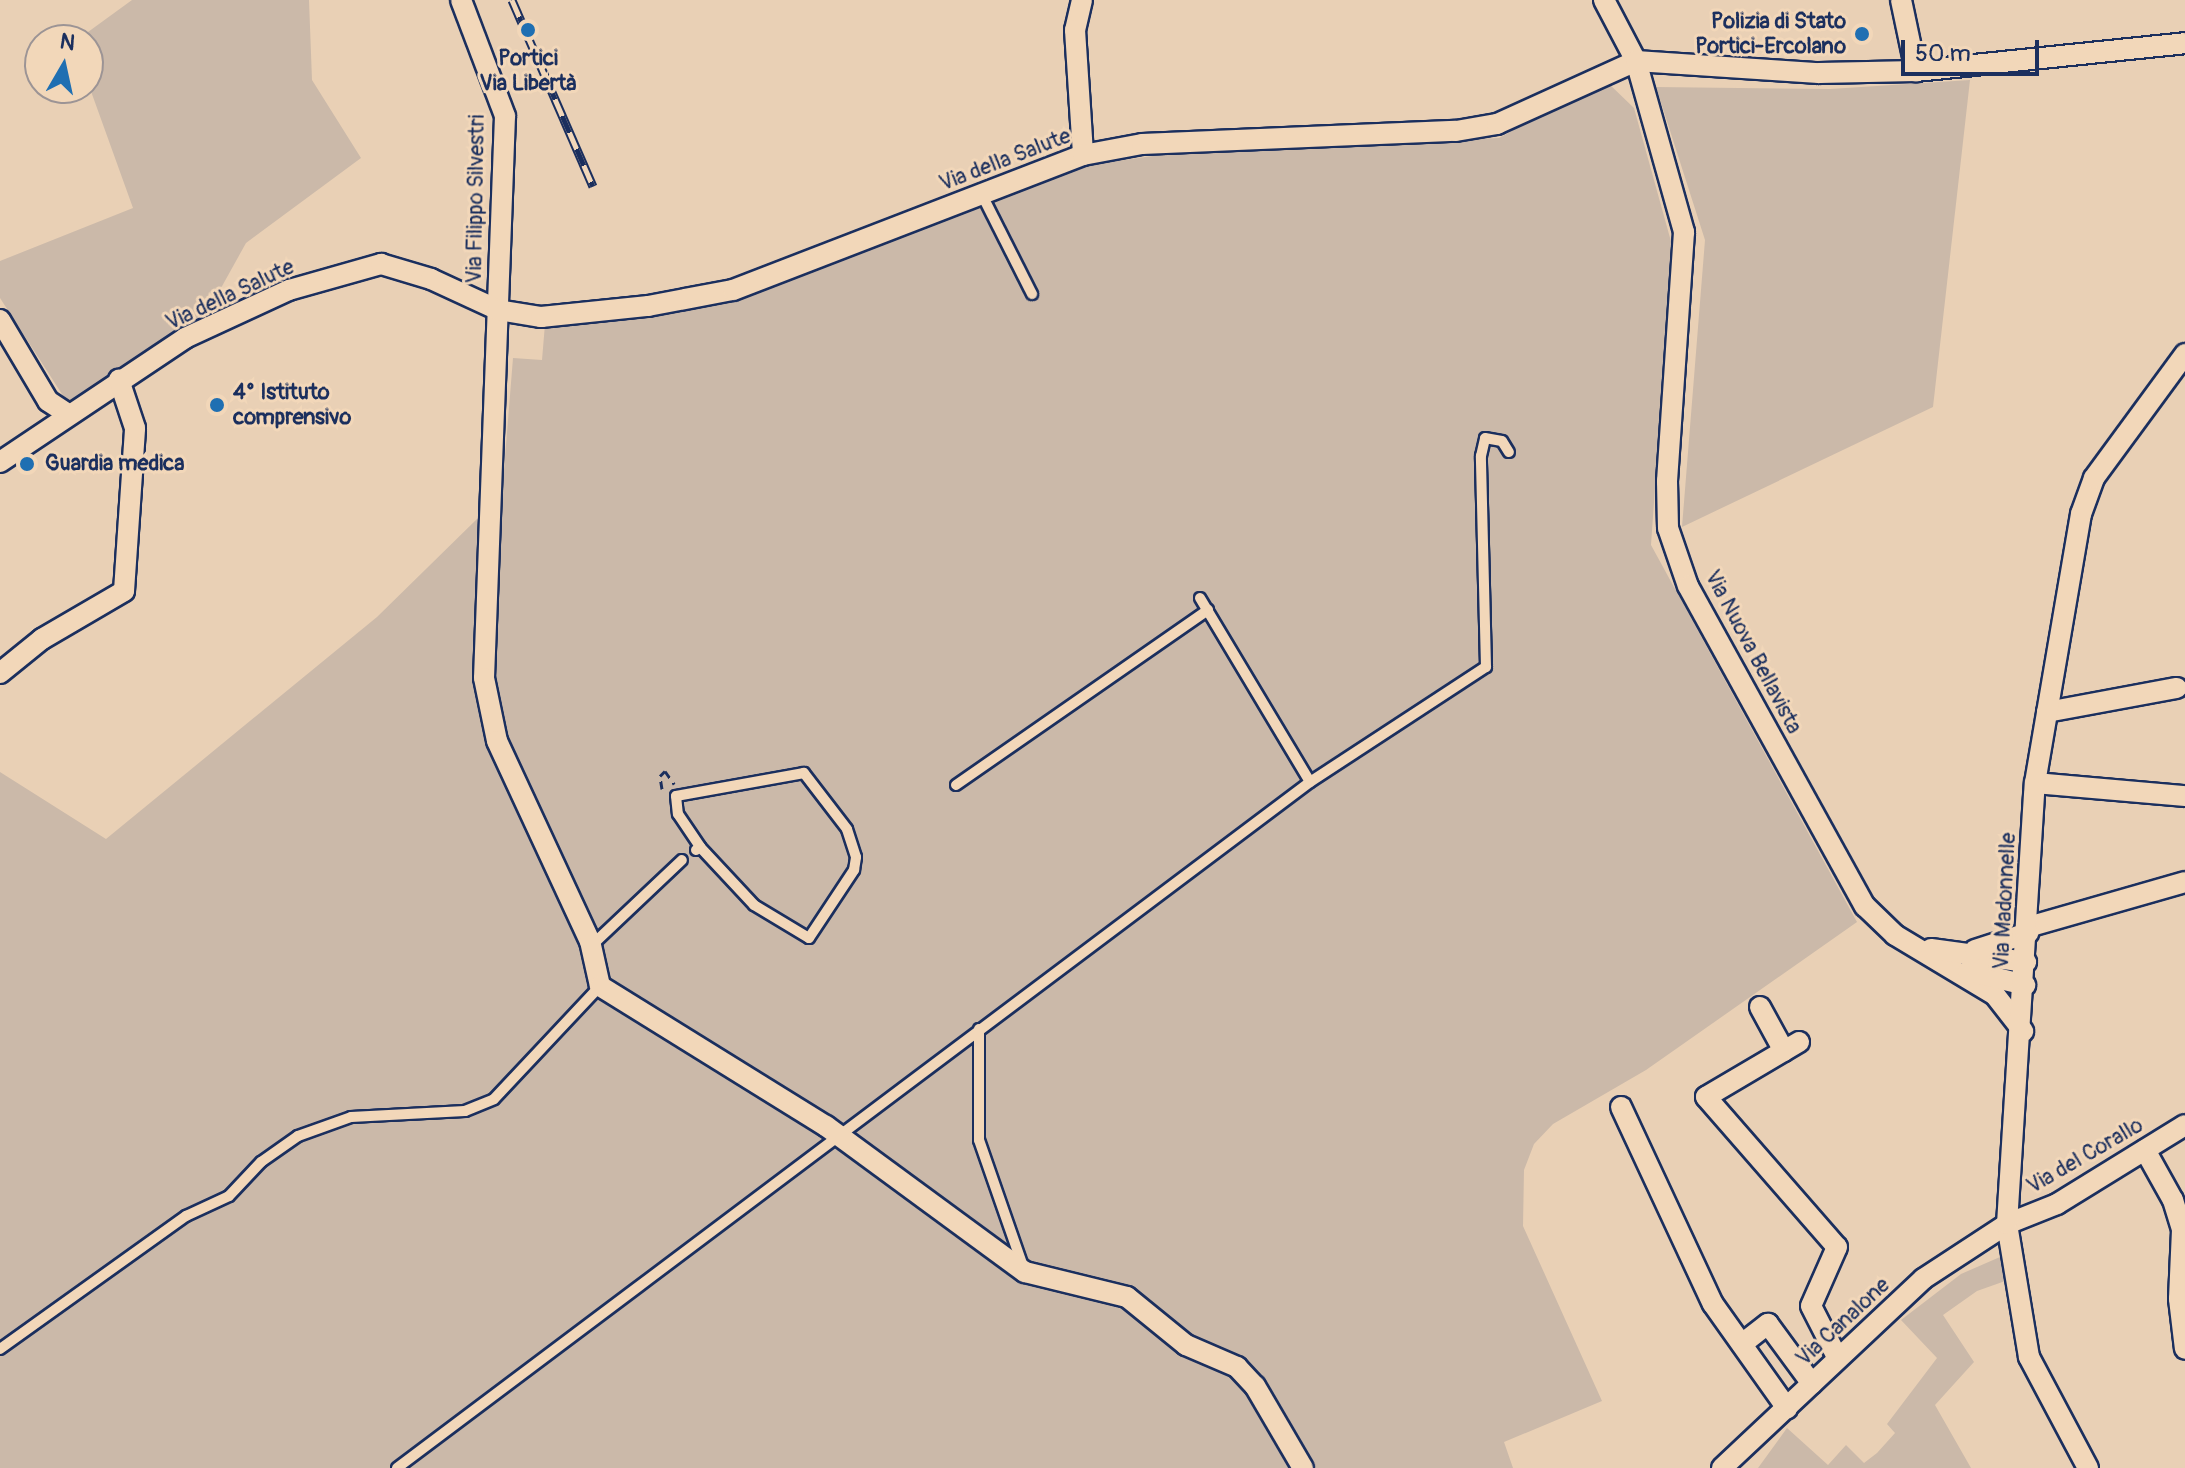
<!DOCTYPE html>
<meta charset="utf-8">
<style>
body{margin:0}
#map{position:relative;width:2185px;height:1468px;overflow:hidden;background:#e9d0b5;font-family:Pangolin,sans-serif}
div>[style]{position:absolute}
.green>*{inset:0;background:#cbb9a9}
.path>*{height:3px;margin-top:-1.5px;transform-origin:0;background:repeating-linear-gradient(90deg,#1b2f5e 0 8px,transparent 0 14px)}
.roads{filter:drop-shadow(2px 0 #1b2f5e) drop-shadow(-2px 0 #1b2f5e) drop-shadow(0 2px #1b2f5e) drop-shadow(0 -2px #1b2f5e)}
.lane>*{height:10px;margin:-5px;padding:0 5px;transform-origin:5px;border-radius:5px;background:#f2d7b9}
.street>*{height:20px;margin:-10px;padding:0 10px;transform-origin:10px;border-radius:10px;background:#f2d7b9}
.rail>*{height:9px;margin-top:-4.5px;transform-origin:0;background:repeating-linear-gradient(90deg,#f2d7b9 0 18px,#1b2f5e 0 36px);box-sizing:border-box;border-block:2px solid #1b2f5e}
.dots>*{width:22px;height:22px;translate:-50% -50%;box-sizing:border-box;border:4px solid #f2d7b9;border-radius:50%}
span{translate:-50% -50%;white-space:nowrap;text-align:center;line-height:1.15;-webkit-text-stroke:6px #f2d7b9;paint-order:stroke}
.poi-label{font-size:22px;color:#1b2f5e;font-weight:700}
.right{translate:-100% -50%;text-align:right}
.left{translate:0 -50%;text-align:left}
.street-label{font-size:22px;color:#1b2f5e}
.north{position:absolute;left:24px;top:24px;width:80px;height:80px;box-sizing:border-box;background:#f2d7b9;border:2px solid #9c9495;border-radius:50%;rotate:9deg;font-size:22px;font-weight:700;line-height:32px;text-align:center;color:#1b2f5e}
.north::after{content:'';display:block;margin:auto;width:28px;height:36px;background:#1f6fb2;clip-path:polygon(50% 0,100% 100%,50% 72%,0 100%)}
.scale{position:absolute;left:1901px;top:40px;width:138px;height:36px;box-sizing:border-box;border:4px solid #1b2f5e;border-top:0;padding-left:10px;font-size:24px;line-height:28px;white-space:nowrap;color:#1b2f5e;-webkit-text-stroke:6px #f2d7b9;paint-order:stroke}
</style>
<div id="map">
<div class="green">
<i style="clip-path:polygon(132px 0,309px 0,312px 80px,361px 158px,246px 243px,201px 324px,69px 405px,0 298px,0 261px,133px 208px,88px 83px,88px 40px,77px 40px)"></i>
<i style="clip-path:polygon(1970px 80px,1933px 407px,1682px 527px,1705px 240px,1656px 87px,1830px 89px)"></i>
<i style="clip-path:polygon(1606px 81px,1634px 108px,1672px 245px,1651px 545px,1857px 922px,1646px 1070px,1553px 1124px,1534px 1144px,1524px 1170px,1523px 1226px,1602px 1401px,1504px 1442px,1513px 1468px,0 1468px,0 772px,106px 839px,377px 617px,477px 519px,500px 519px,513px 358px,542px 360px,545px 324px,683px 308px,774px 285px,1082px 166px,1195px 150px,1499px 138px)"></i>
<i style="clip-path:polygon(2000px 1257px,2008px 1280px,1977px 1291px,1943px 1315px,1974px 1362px,1935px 1405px,1971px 1468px,1758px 1468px,1787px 1428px,1828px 1465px,1846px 1445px,1864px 1463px,1877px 1453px,1895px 1433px,1887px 1424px,1937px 1358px,1901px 1320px,1961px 1274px)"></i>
</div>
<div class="path">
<i style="left:662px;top:789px;width:13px;rotate:-99deg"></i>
<i style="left:660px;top:776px;width:7px;rotate:-45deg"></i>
<i style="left:665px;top:771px;width:16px;rotate:55deg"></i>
</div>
<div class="roads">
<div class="lane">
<i style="left:982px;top:195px;width:111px;rotate:63.2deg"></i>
<i style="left:1200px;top:598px;width:214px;rotate:59.1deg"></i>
<i style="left:956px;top:785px;width:307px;rotate:-34.8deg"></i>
<i style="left:696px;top:850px;width:5px;rotate:-37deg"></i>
<i style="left:700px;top:847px;width:79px;rotate:47deg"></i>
<i style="left:754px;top:905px;width:64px;rotate:31deg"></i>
<i style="left:809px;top:938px;width:82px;rotate:-56.5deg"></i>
<i style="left:854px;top:870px;width:13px;rotate:-81deg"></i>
<i style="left:856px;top:857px;width:29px;rotate:-108deg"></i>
<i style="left:847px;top:829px;width:71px;rotate:-127.5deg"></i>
<i style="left:804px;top:773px;width:130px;rotate:169.8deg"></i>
<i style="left:676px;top:796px;width:18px;rotate:84deg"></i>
<i style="left:678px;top:814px;width:40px;rotate:56deg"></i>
<i style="left:591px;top:946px;width:125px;rotate:-43.4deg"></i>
<i style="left:979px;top:1029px;width:111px;rotate:90deg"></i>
<i style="left:979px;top:1140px;width:133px;rotate:70.8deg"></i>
<i style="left:0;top:1349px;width:229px;rotate:-35.6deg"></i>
<i style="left:186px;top:1216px;width:47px;rotate:-24.9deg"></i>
<i style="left:229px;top:1196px;width:47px;rotate:-46.7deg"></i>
<i style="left:261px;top:1162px;width:45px;rotate:-35.1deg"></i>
<i style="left:298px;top:1136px;width:56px;rotate:-19.7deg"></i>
<i style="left:351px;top:1117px;width:114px;rotate:-3deg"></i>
<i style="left:465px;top:1111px;width:31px;rotate:-22deg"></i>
<i style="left:494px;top:1099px;width:155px;rotate:-46.8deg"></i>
<i style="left:397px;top:1468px;width:1142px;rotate:-36.92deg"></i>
<i style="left:1310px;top:782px;width:210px;rotate:-33.2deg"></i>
<i style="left:1486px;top:667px;width:211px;rotate:-91.4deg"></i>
<i style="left:1481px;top:456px;width:18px;rotate:-77deg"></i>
<i style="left:1485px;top:438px;width:17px;rotate:10deg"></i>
<i style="left:1502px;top:441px;width:13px;rotate:58deg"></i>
</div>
<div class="street">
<i style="left:461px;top:0;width:124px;rotate:69.2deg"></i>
<i style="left:505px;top:116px;width:562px;rotate:92.14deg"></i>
<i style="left:484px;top:678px;width:64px;rotate:78.3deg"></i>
<i style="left:497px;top:741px;width:221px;rotate:65.1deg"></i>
<i style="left:590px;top:941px;width:46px;rotate:77.5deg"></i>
<i style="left:600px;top:986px;width:266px;rotate:31.8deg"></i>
<i style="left:826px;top:1126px;width:247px;rotate:36.3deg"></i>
<i style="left:1025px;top:1272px;width:105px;rotate:13.8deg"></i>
<i style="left:1127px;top:1297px;width:76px;rotate:39.1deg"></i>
<i style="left:1186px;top:1345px;width:56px;rotate:23.3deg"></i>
<i style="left:1237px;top:1367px;width:26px;rotate:47deg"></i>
<i style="left:1255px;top:1386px;width:95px;rotate:59.7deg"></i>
<i style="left:1082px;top:0;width:31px;rotate:103deg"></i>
<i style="left:1075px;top:30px;width:125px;rotate:86.3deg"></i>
<i style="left:1604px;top:0;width:69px;rotate:62.3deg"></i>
<i style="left:1636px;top:61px;width:178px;rotate:74.3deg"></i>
<i style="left:1684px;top:232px;width:250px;rotate:93.9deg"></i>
<i style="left:1667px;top:481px;width:47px;rotate:88.8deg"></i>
<i style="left:1668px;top:528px;width:61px;rotate:71deg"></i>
<i style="left:1688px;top:586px;width:366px;rotate:61.1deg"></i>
<i style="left:1865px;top:906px;width:42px;rotate:44deg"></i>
<i style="left:1895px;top:935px;width:117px;rotate:31deg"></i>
<i style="left:1995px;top:995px;width:46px;rotate:52.1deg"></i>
<i style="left:1901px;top:0;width:73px;rotate:78.1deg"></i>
<i style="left:0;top:320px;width:94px;rotate:59.3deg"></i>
<i style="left:48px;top:401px;width:24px;rotate:33deg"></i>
<i style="left:0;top:462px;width:223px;rotate:-33.8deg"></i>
<i style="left:185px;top:338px;width:115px;rotate:-24.8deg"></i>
<i style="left:289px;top:290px;width:96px;rotate:-15.8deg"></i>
<i style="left:381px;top:264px;width:52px;rotate:16.7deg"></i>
<i style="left:431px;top:279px;width:74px;rotate:24.8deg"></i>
<i style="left:498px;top:310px;width:44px;rotate:9.2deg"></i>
<i style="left:541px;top:317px;width:108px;rotate:-5.9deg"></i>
<i style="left:648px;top:306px;width:86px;rotate:-10.7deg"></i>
<i style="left:733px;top:290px;width:375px;rotate:-21.1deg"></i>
<i style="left:1083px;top:155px;width:60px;rotate:-10.6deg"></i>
<i style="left:1142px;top:144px;width:314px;rotate:-2.4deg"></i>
<i style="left:1456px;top:131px;width:42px;rotate:-9.7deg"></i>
<i style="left:1497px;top:124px;width:153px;rotate:-24.4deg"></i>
<i style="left:1636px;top:61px;width:183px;rotate:3.8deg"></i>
<i style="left:1819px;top:73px;width:97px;rotate:-1.2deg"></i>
<i style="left:1916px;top:71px;width:270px;rotate:-5.9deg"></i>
<i style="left:0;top:673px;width:54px;rotate:-39deg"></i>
<i style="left:42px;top:639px;width:95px;rotate:-30.3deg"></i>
<i style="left:124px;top:591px;width:163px;rotate:-86.1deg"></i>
<i style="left:135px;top:428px;width:51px;rotate:-108.4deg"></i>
<i style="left:2047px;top:712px;width:132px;rotate:-10.5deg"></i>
<i style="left:2035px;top:783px;width:151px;rotate:5deg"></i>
<i style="left:2028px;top:927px;width:163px;rotate:-16deg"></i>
<i style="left:1931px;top:949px;width:96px;rotate:7.8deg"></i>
<i style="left:1975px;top:950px;width:56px;rotate:-17.8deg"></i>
<i style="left:1968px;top:971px;width:59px;rotate:13.8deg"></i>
<i style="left:1760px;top:1007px;width:50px;rotate:61.4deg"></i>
<i style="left:1799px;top:1042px;width:108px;rotate:149.4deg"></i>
<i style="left:1706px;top:1097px;width:199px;rotate:48.9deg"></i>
<i style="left:1837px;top:1247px;width:64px;rotate:113.8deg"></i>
<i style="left:1811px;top:1306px;width:59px;rotate:63deg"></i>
<i style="left:1621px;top:1107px;width:217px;rotate:65deg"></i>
<i style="left:1713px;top:1304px;width:128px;rotate:54.6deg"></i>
<i style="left:2145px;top:1150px;width:57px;rotate:60.8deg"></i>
<i style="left:2173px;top:1200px;width:31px;rotate:73deg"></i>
<i style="left:2182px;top:1230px;width:69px;rotate:92.5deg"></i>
<i style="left:2179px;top:1299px;width:50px;rotate:83.2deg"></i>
<i style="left:1742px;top:1344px;width:33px;rotate:-38deg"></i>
<i style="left:1768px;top:1324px;width:74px;rotate:53.7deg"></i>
<i style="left:1722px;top:1468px;width:276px;rotate:-43.2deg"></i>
<i style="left:1923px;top:1279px;width:100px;rotate:-33.2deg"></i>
<i style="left:2007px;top:1224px;width:54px;rotate:-21.8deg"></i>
<i style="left:2057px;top:1204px;width:150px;rotate:-31.7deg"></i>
<i style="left:2088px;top:1468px;width:126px;rotate:-118deg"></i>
<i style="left:2029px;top:1357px;width:135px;rotate:-99.4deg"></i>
<i style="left:2007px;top:1224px;width:442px;rotate:-86.4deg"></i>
<i style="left:2035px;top:783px;width:273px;rotate:-80.3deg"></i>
<i style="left:2081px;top:514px;width:38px;rotate:-70deg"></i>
<i style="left:2094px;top:478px;width:154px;rotate:-53.7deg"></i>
</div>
</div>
<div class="rail">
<i style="left:512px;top:0;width:203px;rotate:66.5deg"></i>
</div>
<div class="dots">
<i style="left:528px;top:30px;background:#1f6fb2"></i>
<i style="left:1862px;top:34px;background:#1f6fb2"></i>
<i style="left:217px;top:405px;background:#1f6fb2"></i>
<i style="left:27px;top:464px;background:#1f6fb2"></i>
</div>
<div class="poi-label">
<span class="right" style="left:1846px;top:34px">Polizia di Stato<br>Portici-Ercolano</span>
<span style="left:528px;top:71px">Portici<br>Via Libertà</span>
<span class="left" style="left:233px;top:405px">4° Istituto<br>comprensivo</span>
<span class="left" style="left:45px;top:464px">Guardia medica</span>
</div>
<div class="street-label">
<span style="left:1005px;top:160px;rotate:-21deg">Via della Salute</span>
<span style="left:476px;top:199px;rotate:-89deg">Via Filippo Silvestri</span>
<span style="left:230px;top:295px;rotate:-25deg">Via della Salute</span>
<span style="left:1753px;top:652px;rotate:62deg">Via Nuova Bellavista</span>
<span style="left:2005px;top:901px;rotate:-87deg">Via Madonnelle</span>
<span style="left:2085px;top:1156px;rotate:-30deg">Via del Corallo</span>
<span style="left:1843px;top:1322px;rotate:-43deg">Via Canalone</span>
</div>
<div class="north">N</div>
<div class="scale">50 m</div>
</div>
